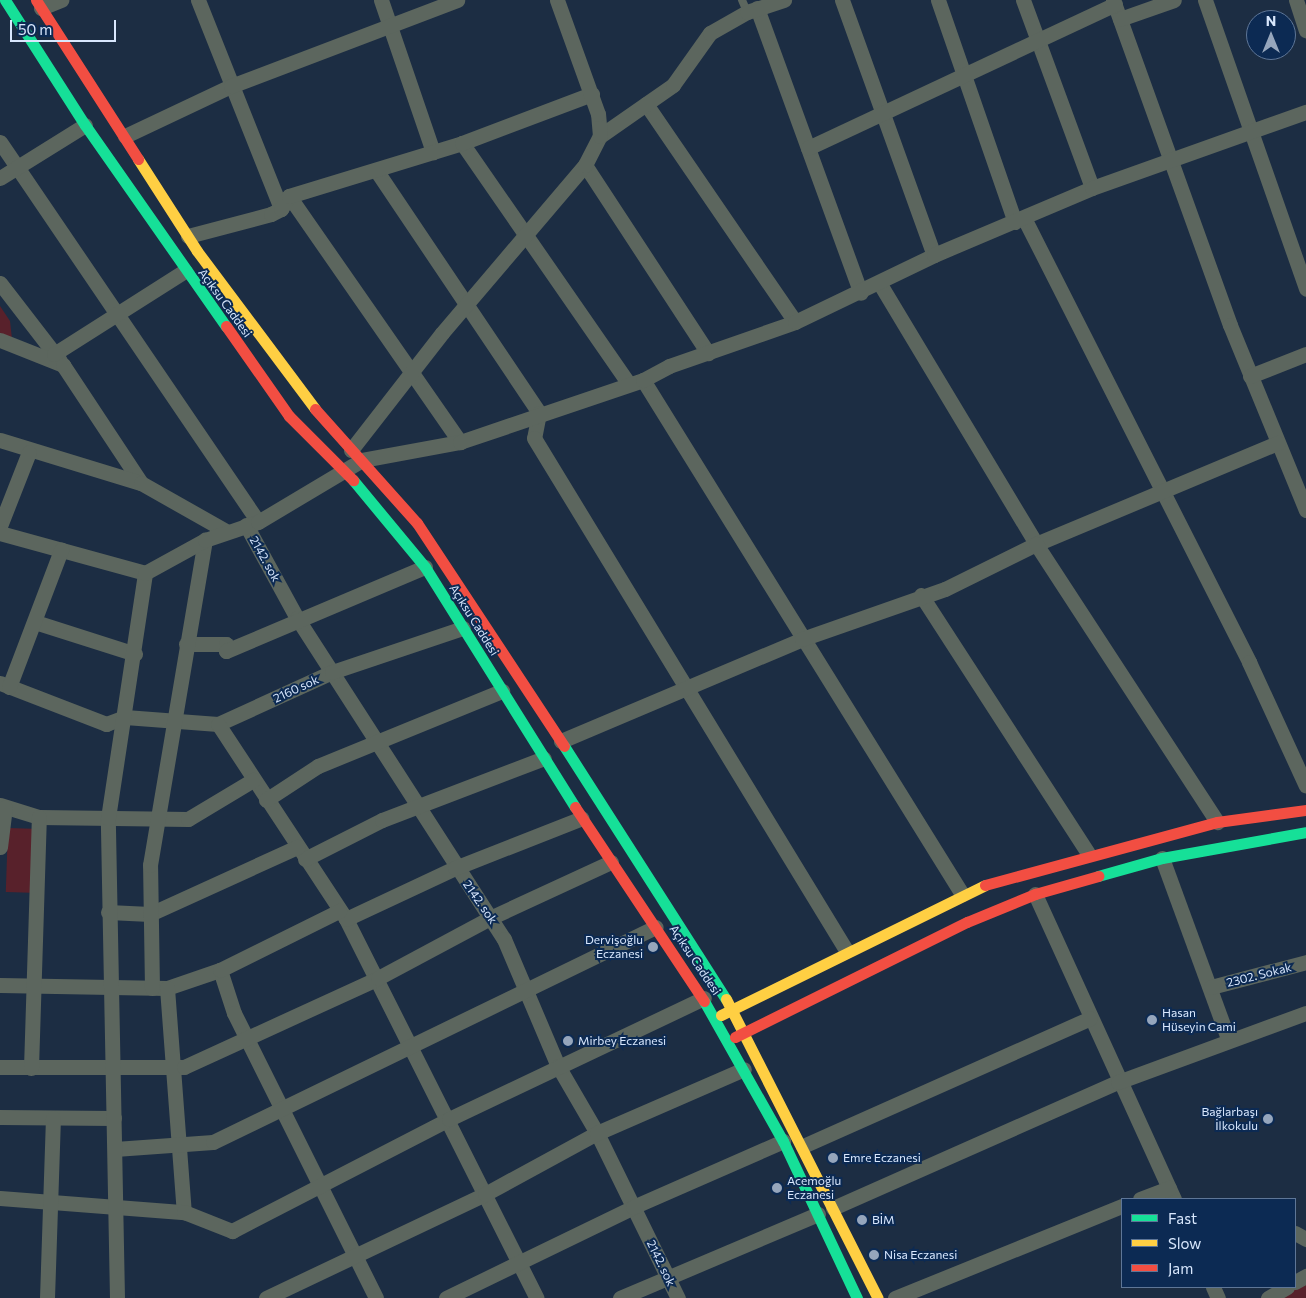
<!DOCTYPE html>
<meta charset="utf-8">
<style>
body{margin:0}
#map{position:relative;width:1306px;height:1298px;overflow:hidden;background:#1c2d43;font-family:Commissioner,sans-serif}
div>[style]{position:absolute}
.green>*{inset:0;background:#58212b;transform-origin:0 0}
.lane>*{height:8px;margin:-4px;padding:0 4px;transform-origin:4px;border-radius:4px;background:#5c665e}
.street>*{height:15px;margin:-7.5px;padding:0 7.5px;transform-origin:7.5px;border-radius:7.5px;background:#5c665e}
.fast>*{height:11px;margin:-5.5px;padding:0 5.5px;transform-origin:5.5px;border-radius:5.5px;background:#16e098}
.slow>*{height:11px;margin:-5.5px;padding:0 5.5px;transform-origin:5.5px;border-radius:5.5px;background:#ffcf43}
.jam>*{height:11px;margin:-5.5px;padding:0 5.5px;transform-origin:5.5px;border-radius:5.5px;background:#f24e42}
.dots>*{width:14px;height:14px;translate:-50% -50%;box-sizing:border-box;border:2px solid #0c2a53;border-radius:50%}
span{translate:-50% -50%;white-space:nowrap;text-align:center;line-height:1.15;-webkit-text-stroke:4px #0c2a53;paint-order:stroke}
.street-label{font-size:12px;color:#d8e7fd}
.poi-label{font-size:12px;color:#d8e7fd}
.right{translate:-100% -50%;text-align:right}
.left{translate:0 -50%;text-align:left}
.legend{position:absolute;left:1121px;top:1198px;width:175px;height:90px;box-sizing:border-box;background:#0c2a53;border:1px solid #5e7697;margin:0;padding:6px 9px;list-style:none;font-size:15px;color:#d8e7fd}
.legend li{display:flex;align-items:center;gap:10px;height:25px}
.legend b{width:25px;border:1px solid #5e7697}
.north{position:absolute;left:1246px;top:10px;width:50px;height:50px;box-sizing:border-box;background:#0c2a53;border:1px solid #5e7697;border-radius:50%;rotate:0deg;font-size:14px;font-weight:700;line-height:20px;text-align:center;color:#d8e7fd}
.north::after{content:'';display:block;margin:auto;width:18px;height:22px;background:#96a6bc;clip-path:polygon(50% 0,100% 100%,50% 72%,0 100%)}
.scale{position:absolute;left:10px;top:20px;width:106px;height:22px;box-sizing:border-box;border:2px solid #d8e7fd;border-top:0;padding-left:6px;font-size:15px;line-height:18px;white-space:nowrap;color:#d8e7fd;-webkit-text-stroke:4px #0c2a53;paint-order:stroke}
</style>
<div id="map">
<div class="green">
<i style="clip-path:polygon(0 306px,10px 321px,12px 339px,0 334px)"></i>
<i style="left:8px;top:828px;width:25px;height:64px;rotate:2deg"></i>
<i style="clip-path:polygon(1306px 1284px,1306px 1298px,1279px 1298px,1288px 1293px)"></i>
</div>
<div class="lane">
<i style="left:742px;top:0;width:13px;rotate:67deg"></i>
</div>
<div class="street">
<i style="left:198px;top:0;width:225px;rotate:68.3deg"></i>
<i style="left:381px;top:0;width:161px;rotate:71.1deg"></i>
<i style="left:842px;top:0;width:271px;rotate:70.2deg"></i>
<i style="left:938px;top:0;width:235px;rotate:70.9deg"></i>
<i style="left:1023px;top:0;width:200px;rotate:69.8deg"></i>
<i style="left:1113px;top:0;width:345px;rotate:70.2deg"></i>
<i style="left:1230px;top:325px;width:200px;rotate:67.7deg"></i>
<i style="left:1205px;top:0;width:306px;rotate:70.7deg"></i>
<i style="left:1296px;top:0;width:32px;rotate:72deg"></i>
<i style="left:41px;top:8px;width:22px;rotate:-22deg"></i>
<i style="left:757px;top:8px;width:303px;rotate:70deg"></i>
<i style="left:1120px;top:19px;width:57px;rotate:-19.4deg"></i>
<i style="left:646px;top:104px;width:264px;rotate:55.6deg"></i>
<i style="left:125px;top:136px;width:117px;rotate:-25.3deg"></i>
<i style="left:231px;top:86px;width:242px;rotate:-20.8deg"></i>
<i style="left:600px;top:136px;width:89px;rotate:-34.9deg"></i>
<i style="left:673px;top:85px;width:64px;rotate:-54.6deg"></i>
<i style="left:710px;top:33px;width:43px;rotate:-29.6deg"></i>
<i style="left:747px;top:12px;width:39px;rotate:-18deg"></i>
<i style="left:0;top:142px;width:459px;rotate:55.8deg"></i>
<i style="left:462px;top:143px;width:292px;rotate:55.3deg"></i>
<i style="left:808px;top:148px;width:339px;rotate:-25.1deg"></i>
<i style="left:585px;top:165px;width:225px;rotate:56.8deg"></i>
<i style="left:376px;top:170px;width:293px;rotate:56.1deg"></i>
<i style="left:539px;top:413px;width:25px;rotate:101deg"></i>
<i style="left:534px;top:438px;width:600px;rotate:58.64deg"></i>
<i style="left:0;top:178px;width:100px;rotate:-31.9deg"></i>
<i style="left:289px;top:196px;width:300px;rotate:55.2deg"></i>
<i style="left:1024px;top:218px;width:498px;rotate:63.1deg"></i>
<i style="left:1249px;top:662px;width:136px;rotate:65.3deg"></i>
<i style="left:188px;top:236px;width:86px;rotate:-14.8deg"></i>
<i style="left:271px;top:214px;width:11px;rotate:-27deg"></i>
<i style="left:281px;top:209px;width:15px;rotate:-58deg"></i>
<i style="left:289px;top:196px;width:181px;rotate:-17deg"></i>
<i style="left:462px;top:143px;width:139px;rotate:-20.7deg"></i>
<i style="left:0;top:283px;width:98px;rotate:52.4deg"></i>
<i style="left:880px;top:284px;width:303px;rotate:59deg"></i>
<i style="left:1036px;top:544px;width:262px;rotate:-22.7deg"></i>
<i style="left:0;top:340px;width:68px;rotate:21.6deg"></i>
<i style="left:63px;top:365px;width:141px;rotate:56.5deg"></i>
<i style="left:54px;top:354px;width:155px;rotate:-32.4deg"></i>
<i style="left:1250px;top:376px;width:60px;rotate:-21.4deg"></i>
<i style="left:643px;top:380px;width:605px;rotate:58.18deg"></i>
<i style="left:0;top:440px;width:147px;rotate:17deg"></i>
<i style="left:141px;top:483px;width:98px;rotate:29.5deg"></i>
<i style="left:351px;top:450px;width:148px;rotate:-52.1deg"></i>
<i style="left:442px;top:333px;width:221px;rotate:-49.6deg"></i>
<i style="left:585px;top:165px;width:33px;rotate:-63deg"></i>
<i style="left:600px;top:136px;width:22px;rotate:-95deg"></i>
<i style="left:598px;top:114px;width:121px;rotate:-109.8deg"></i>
<i style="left:246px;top:525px;width:106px;rotate:61.3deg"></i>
<i style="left:297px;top:618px;width:382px;rotate:57.2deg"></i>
<i style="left:504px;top:939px;width:138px;rotate:67deg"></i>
<i style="left:558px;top:1066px;width:78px;rotate:59.8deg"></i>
<i style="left:597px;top:1133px;width:184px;rotate:63.9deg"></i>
<i style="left:0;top:526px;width:79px;rotate:-68.6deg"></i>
<i style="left:0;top:533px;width:150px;rotate:15.4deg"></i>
<i style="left:921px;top:595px;width:307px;rotate:57.1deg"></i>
<i style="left:35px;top:622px;width:105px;rotate:17.7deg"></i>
<i style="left:186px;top:644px;width:40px"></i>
<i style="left:226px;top:644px;width:7px;rotate:90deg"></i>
<i style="left:226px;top:651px;width:216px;rotate:-22.9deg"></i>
<i style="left:0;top:683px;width:114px;rotate:21.1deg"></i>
<i style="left:106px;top:724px;width:20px;rotate:-20deg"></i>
<i style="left:125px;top:717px;width:93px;rotate:4.3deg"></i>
<i style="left:218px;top:724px;width:125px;rotate:-24.5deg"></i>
<i style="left:332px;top:672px;width:138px;rotate:-18.6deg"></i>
<i style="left:9px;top:687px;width:147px;rotate:-69.2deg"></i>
<i style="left:218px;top:724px;width:233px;rotate:56.7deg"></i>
<i style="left:346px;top:919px;width:424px;rotate:63.3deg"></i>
<i style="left:561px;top:741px;width:262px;rotate:-22.9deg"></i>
<i style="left:802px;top:639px;width:151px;rotate:-19.3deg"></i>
<i style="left:945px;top:589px;width:102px;rotate:-26.3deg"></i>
<i style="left:1036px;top:544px;width:332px;rotate:56.9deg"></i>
<i style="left:266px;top:800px;width:62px;rotate:-33.2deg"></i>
<i style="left:318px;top:766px;width:199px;rotate:-22.2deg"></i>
<i style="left:0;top:805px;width:41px;rotate:17.1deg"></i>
<i style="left:39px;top:817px;width:149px;rotate:0.8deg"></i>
<i style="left:188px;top:819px;width:76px;rotate:-31deg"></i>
<i style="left:0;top:847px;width:40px;rotate:-82.9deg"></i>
<i style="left:1162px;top:858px;width:192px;rotate:69.9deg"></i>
<i style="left:305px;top:859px;width:86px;rotate:-26.9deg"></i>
<i style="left:382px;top:820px;width:173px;rotate:-20.9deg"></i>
<i style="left:1035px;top:894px;width:335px;rotate:65.5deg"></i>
<i style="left:108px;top:912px;width:42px;rotate:2.7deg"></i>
<i style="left:150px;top:914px;width:162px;rotate:-24.5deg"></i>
<i style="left:346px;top:919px;width:120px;rotate:-25.1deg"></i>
<i style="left:455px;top:868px;width:136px;rotate:-21.5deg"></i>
<i style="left:220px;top:970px;width:45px;rotate:72deg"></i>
<i style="left:234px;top:1013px;width:318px;rotate:63.5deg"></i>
<i style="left:0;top:985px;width:167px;rotate:1deg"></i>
<i style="left:167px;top:988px;width:56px;rotate:-18.8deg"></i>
<i style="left:220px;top:970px;width:133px;rotate:-26.4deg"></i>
<i style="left:1211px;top:987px;width:98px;rotate:-14.7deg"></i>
<i style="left:152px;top:988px;width:123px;rotate:-90.9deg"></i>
<i style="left:150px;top:865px;width:330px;rotate:-80.4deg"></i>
<i style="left:167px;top:988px;width:225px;rotate:85.7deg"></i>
<i style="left:0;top:1067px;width:184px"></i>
<i style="left:184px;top:1067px;width:213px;rotate:-24.6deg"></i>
<i style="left:378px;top:978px;width:129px;rotate:-28.2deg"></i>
<i style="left:492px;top:917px;width:131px;rotate:-24.8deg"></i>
<i style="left:31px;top:1068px;width:251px;rotate:-88.2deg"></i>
<i style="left:0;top:1117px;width:114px;rotate:0.5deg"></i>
<i style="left:803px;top:1146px;width:314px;rotate:-24deg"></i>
<i style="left:115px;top:1149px;width:98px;rotate:-4.1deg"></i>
<i style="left:213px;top:1142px;width:492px;rotate:-25.9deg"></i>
<i style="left:0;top:1198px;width:185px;rotate:4.4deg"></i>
<i style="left:184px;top:1212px;width:52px;rotate:21.6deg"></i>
<i style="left:232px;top:1231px;width:244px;rotate:-27.3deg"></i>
<i style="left:449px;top:1119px;width:282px;rotate:-25.4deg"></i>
<i style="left:1140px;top:1199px;width:31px;rotate:-21deg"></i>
<i style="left:833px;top:1208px;width:312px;rotate:-23.9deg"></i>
<i style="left:1118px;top:1082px;width:200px;rotate:-20.2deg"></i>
<i style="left:1295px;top:1233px;width:13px;rotate:29deg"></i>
<i style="left:1295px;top:1282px;width:13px;rotate:-29deg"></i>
<i style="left:1213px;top:1287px;width:12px;rotate:66deg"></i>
<i style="left:47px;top:1298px;width:180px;rotate:-88.1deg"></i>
<i style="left:117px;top:1298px;width:480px;rotate:-91.1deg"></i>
<i style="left:108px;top:818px;width:248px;rotate:-81.4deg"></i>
<i style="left:145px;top:573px;width:68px;rotate:-28.8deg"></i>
<i style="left:205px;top:540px;width:56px;rotate:-18.8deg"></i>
<i style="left:258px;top:522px;width:121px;rotate:-30.8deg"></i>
<i style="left:362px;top:460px;width:100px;rotate:-10.4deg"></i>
<i style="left:460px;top:442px;width:193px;rotate:-18.7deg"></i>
<i style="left:643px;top:380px;width:30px;rotate:-28deg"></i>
<i style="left:669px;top:366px;width:133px;rotate:-19.2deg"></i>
<i style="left:795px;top:322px;width:154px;rotate:-25.7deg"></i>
<i style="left:934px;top:255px;width:172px;rotate:-23deg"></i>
<i style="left:1092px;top:188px;width:227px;rotate:-19.6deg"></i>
<i style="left:266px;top:1298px;width:242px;rotate:-25.4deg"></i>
<i style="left:485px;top:1194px;width:128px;rotate:-28.6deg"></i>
<i style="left:597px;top:1133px;width:160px;rotate:-23.5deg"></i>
<i style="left:446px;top:1298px;width:208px;rotate:-25.9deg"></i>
<i style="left:633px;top:1207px;width:164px;rotate:-23.7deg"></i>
<i style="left:620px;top:1298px;width:215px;rotate:-23deg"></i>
<i style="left:895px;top:1298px;width:245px;rotate:-22.1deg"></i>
<i style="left:1268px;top:1298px;width:22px;rotate:-30deg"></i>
</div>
<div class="fast">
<i style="left:5px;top:0;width:148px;rotate:57.4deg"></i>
<i style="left:85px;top:125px;width:246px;rotate:55deg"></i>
<i style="left:353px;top:480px;width:113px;rotate:50.4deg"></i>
<i style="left:425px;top:567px;width:283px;rotate:58deg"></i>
<i style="left:564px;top:746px;width:300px;rotate:57.4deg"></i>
<i style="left:1098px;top:876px;width:66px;rotate:-15.7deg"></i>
<i style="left:1162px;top:858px;width:146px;rotate:-10.2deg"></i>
<i style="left:704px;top:1001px;width:161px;rotate:60.6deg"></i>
<i style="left:783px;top:1141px;width:174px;rotate:64.8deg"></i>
</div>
<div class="slow">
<i style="left:138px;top:159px;width:109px;rotate:57.3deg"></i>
<i style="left:197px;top:251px;width:197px;rotate:53.2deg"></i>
<i style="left:726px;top:999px;width:335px;rotate:63.1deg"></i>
<i style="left:721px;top:1015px;width:294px;rotate:-26.2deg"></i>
</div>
<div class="jam">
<i style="left:36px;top:0;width:189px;rotate:57.3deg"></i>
<i style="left:226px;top:326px;width:110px;rotate:55deg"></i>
<i style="left:289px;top:416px;width:91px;rotate:45deg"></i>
<i style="left:315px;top:409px;width:153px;rotate:48.2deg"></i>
<i style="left:417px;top:523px;width:267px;rotate:56.6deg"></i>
<i style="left:575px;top:807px;width:233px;rotate:56.4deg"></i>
<i style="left:985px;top:885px;width:240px;rotate:-15.2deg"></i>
<i style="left:1217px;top:822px;width:90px;rotate:-7.7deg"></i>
<i style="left:735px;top:1037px;width:259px;rotate:-26.4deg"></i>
<i style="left:967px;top:922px;width:74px;rotate:-22.4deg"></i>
<i style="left:1035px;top:894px;width:66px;rotate:-15.9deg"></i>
</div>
<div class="dots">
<i style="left:653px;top:947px;background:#96a6bc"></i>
<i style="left:1152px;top:1020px;background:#96a6bc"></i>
<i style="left:568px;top:1041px;background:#96a6bc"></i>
<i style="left:1268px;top:1119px;background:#96a6bc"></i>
<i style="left:833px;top:1158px;background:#96a6bc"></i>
<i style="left:777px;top:1188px;background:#96a6bc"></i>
<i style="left:862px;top:1220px;background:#96a6bc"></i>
<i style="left:874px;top:1255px;background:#96a6bc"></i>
</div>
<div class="street-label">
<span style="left:225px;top:303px;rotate:54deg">Açıksu Caddesi</span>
<span style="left:265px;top:559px;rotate:61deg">2142. sok</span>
<span style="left:474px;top:620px;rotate:58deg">Açıksu Caddesi</span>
<span style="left:296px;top:689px;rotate:-25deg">2160 sok</span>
<span style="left:480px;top:902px;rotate:55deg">2142. sok</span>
<span style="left:695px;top:960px;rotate:56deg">Açıksu Caddesi</span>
<span style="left:1259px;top:975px;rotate:-14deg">2302. Sokak</span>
<span style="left:661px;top:1263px;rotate:64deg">2142. sok</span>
</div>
<div class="poi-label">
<span class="right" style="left:643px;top:947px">Dervişoğlu<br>Eczanesi</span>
<span class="left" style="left:1162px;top:1020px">Hasan<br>Hüseyin Cami</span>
<span class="left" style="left:578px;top:1041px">Mirbey Eczanesi</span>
<span class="right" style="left:1258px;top:1119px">Bağlarbaşı<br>İlkokulu</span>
<span class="left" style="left:843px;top:1158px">Emre Eczanesi</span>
<span class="left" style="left:787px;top:1188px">Acemoğlu<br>Eczanesi</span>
<span class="left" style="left:872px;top:1220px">BİM</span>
<span class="left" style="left:884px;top:1255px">Nisa Eczanesi</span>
</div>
<ul class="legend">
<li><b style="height:6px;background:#16e098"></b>Fast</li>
<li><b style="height:6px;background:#ffcf43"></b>Slow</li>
<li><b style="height:6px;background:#f24e42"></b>Jam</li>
</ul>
<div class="north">N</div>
<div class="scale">50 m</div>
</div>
